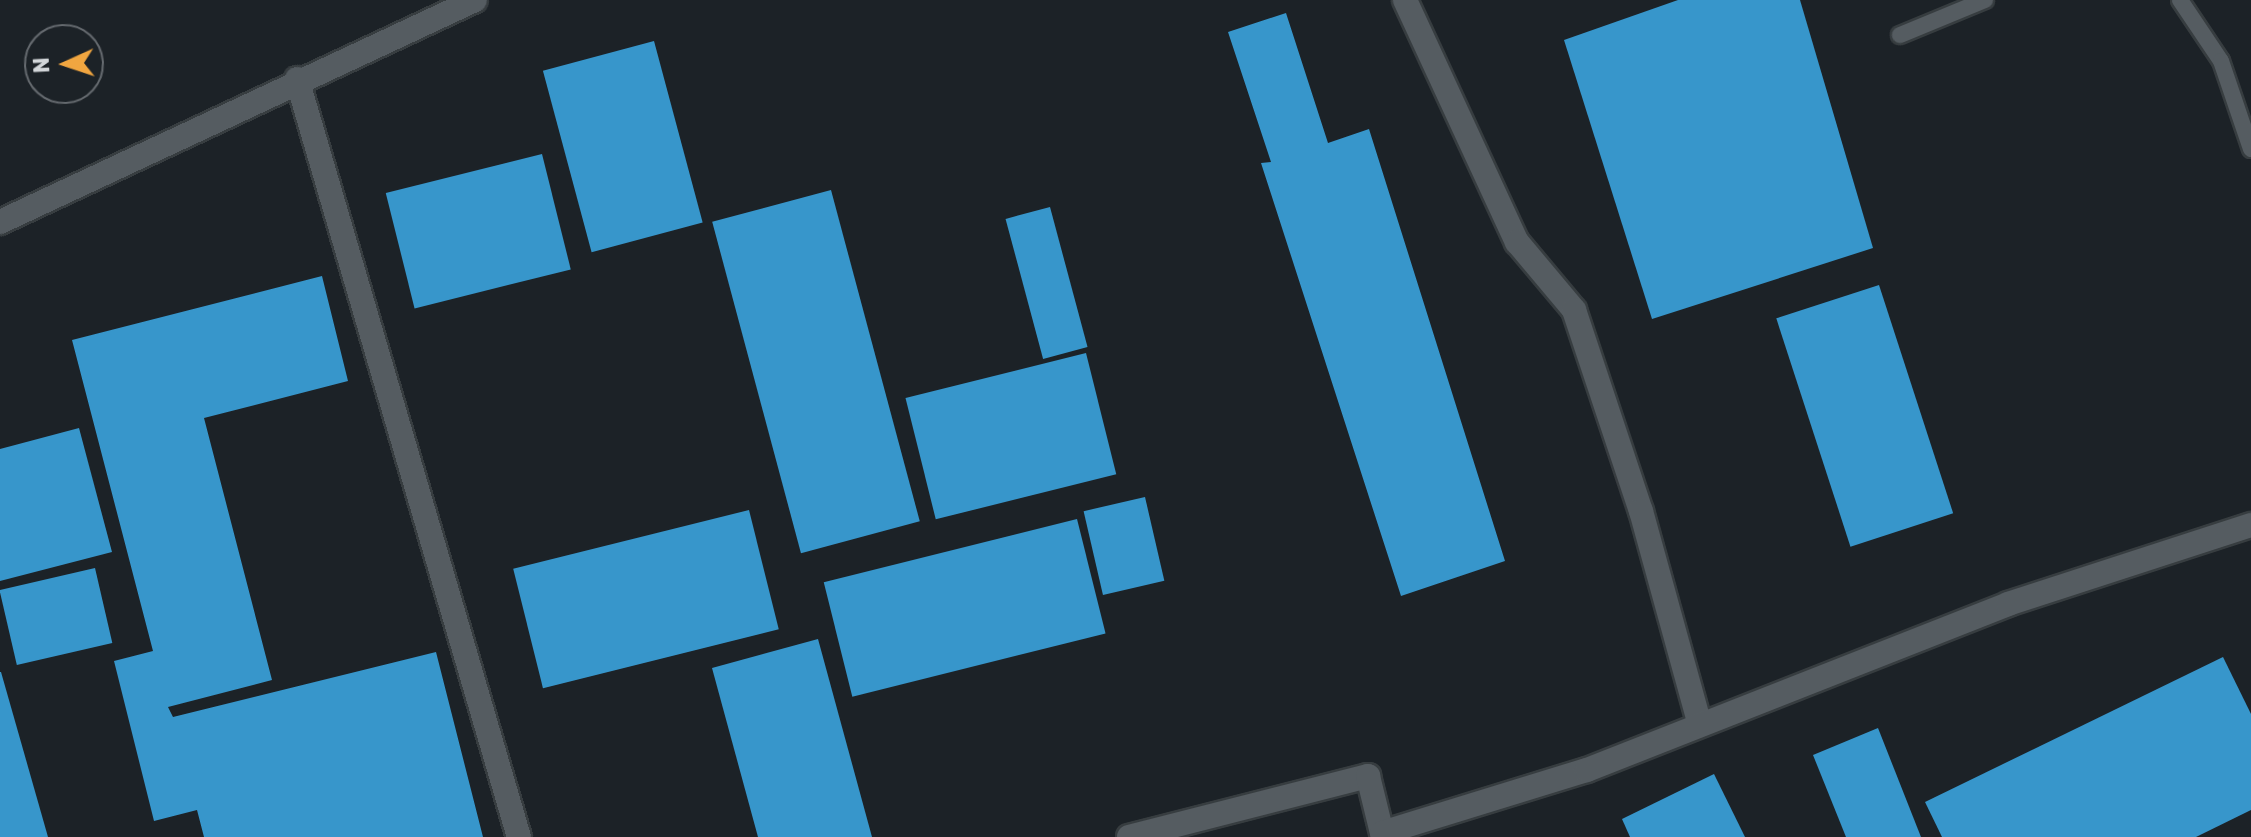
<!DOCTYPE html>
<style>
body{margin:0}
#map{position:relative;width:2251px;height:837px;overflow:hidden;background:#1c2227;font-family:Rubik,sans-serif}
div>[style]{position:absolute}
.building>*{inset:0;background:#3796cb;transform-origin:0 0}
.roads{filter:drop-shadow(2px 0 #373d40) drop-shadow(-2px 0 #373d40) drop-shadow(0 2px #373d40) drop-shadow(0 -2px #373d40)}
.service>*{height:16px;margin:-8px;padding:0 8px;transform-origin:8px;border-radius:8px;background:#555c61}
.minor>*{height:24px;margin:-12px;padding:0 12px;transform-origin:12px;border-radius:12px;background:#555c61}
span{translate:-50% -50%;white-space:nowrap;text-align:center;line-height:1.15;-webkit-text-stroke:8px #1c2227;paint-order:stroke}
.north{position:absolute;left:24px;top:24px;width:80px;height:80px;box-sizing:border-box;background:#1c2227;border:2px solid #656a6f;border-radius:50%;rotate:267deg;font-size:22px;font-weight:700;line-height:32px;text-align:center;color:#d3d7da}
.north::after{content:'';display:block;margin:auto;width:28px;height:36px;background:#f1a640;clip-path:polygon(50% 0,100% 100%,50% 72%,0 100%)}
</style>
<div id="map">
<div class="building">
<i style="clip-path:polygon(1678px 0,1800px 0,1873px 248px,1652px 319px,1564px 40px)"></i>
<i style="clip-path:polygon(1286px 13px,1328px 143px,1369px 129px,1505px 561px,1401px 596px,1261px 163px,1271px 162px,1228px 32px)"></i>
<i style="left:654px;top:41px;width:188px;height:115px;rotate:75deg"></i>
<i style="left:542px;top:154px;width:119px;height:161px;rotate:76deg"></i>
<i style="left:831px;top:190px;width:343px;height:123px;rotate:75deg"></i>
<i style="left:1050px;top:207px;width:145px;height:46px;rotate:75deg"></i>
<i style="clip-path:polygon(322px 276px,348px 381px,204px 418px,272px 680px,168px 707px,173px 717px,436px 652px,483px 837px,204px 837px,197px 810px,154px 821px,114px 661px,153px 651px,72px 340px)"></i>
<i style="left:1879px;top:285px;width:240px;height:108px;rotate:72deg"></i>
<i style="left:1086px;top:353px;width:125px;height:186px;rotate:76deg"></i>
<i style="clip-path:polygon(79px 428px,112px 552px,0 581px,0 449px)"></i>
<i style="left:1145px;top:497px;width:86px;height:63px;rotate:77deg"></i>
<i style="left:749px;top:510px;width:123px;height:243px;rotate:76deg"></i>
<i style="left:1077px;top:519px;width:118px;height:261px;rotate:76deg"></i>
<i style="left:95px;top:568px;width:77px;height:98px;rotate:77deg"></i>
<i style="clip-path:polygon(818px 639px,872px 837px,758px 837px,712px 668px)"></i>
<i style="clip-path:polygon(2223px 657px,2251px 714px,2251px 810px,2196px 837px,1942px 837px,1925px 802px)"></i>
<i style="clip-path:polygon(0 672px,1px 672px,48px 837px,0 837px)"></i>
<i style="clip-path:polygon(1878px 728px,1921px 837px,1846px 837px,1813px 755px)"></i>
<i style="clip-path:polygon(1714px 774px,1745px 837px,1630px 837px,1622px 819px)"></i>
</div>
<div class="roads">
<div class="service">
<i style="left:2180px;top:0;width:73px;rotate:56.1deg"></i>
<i style="left:2221px;top:61px;width:93px;rotate:71.2deg"></i>
<i style="left:1900px;top:35px;width:92px;rotate:-22.4deg"></i>
</div>
<div class="minor">
<i style="left:1405px;top:0;width:267px;rotate:65.2deg"></i>
<i style="left:1517px;top:242px;width:89px;rotate:50deg"></i>
<i style="left:1574px;top:310px;width:212px;rotate:71.6deg"></i>
<i style="left:1641px;top:511px;width:218px;rotate:74.6deg"></i>
<i style="left:297px;top:79px;width:790px;rotate:73.68deg"></i>
<i style="left:0;top:222px;width:524px;rotate:-25.05deg"></i>
<i style="left:1129px;top:837px;width:247px;rotate:-14.3deg"></i>
<i style="left:1368px;top:776px;width:59px;rotate:76.2deg"></i>
<i style="left:1382px;top:833px;width:214px;rotate:-17.1deg"></i>
<i style="left:1587px;top:770px;width:453px;rotate:-21.5deg"></i>
<i style="left:2008px;top:604px;width:256px;rotate:-18deg"></i>
</div>
</div>
<div class="north">N</div>
</div>
